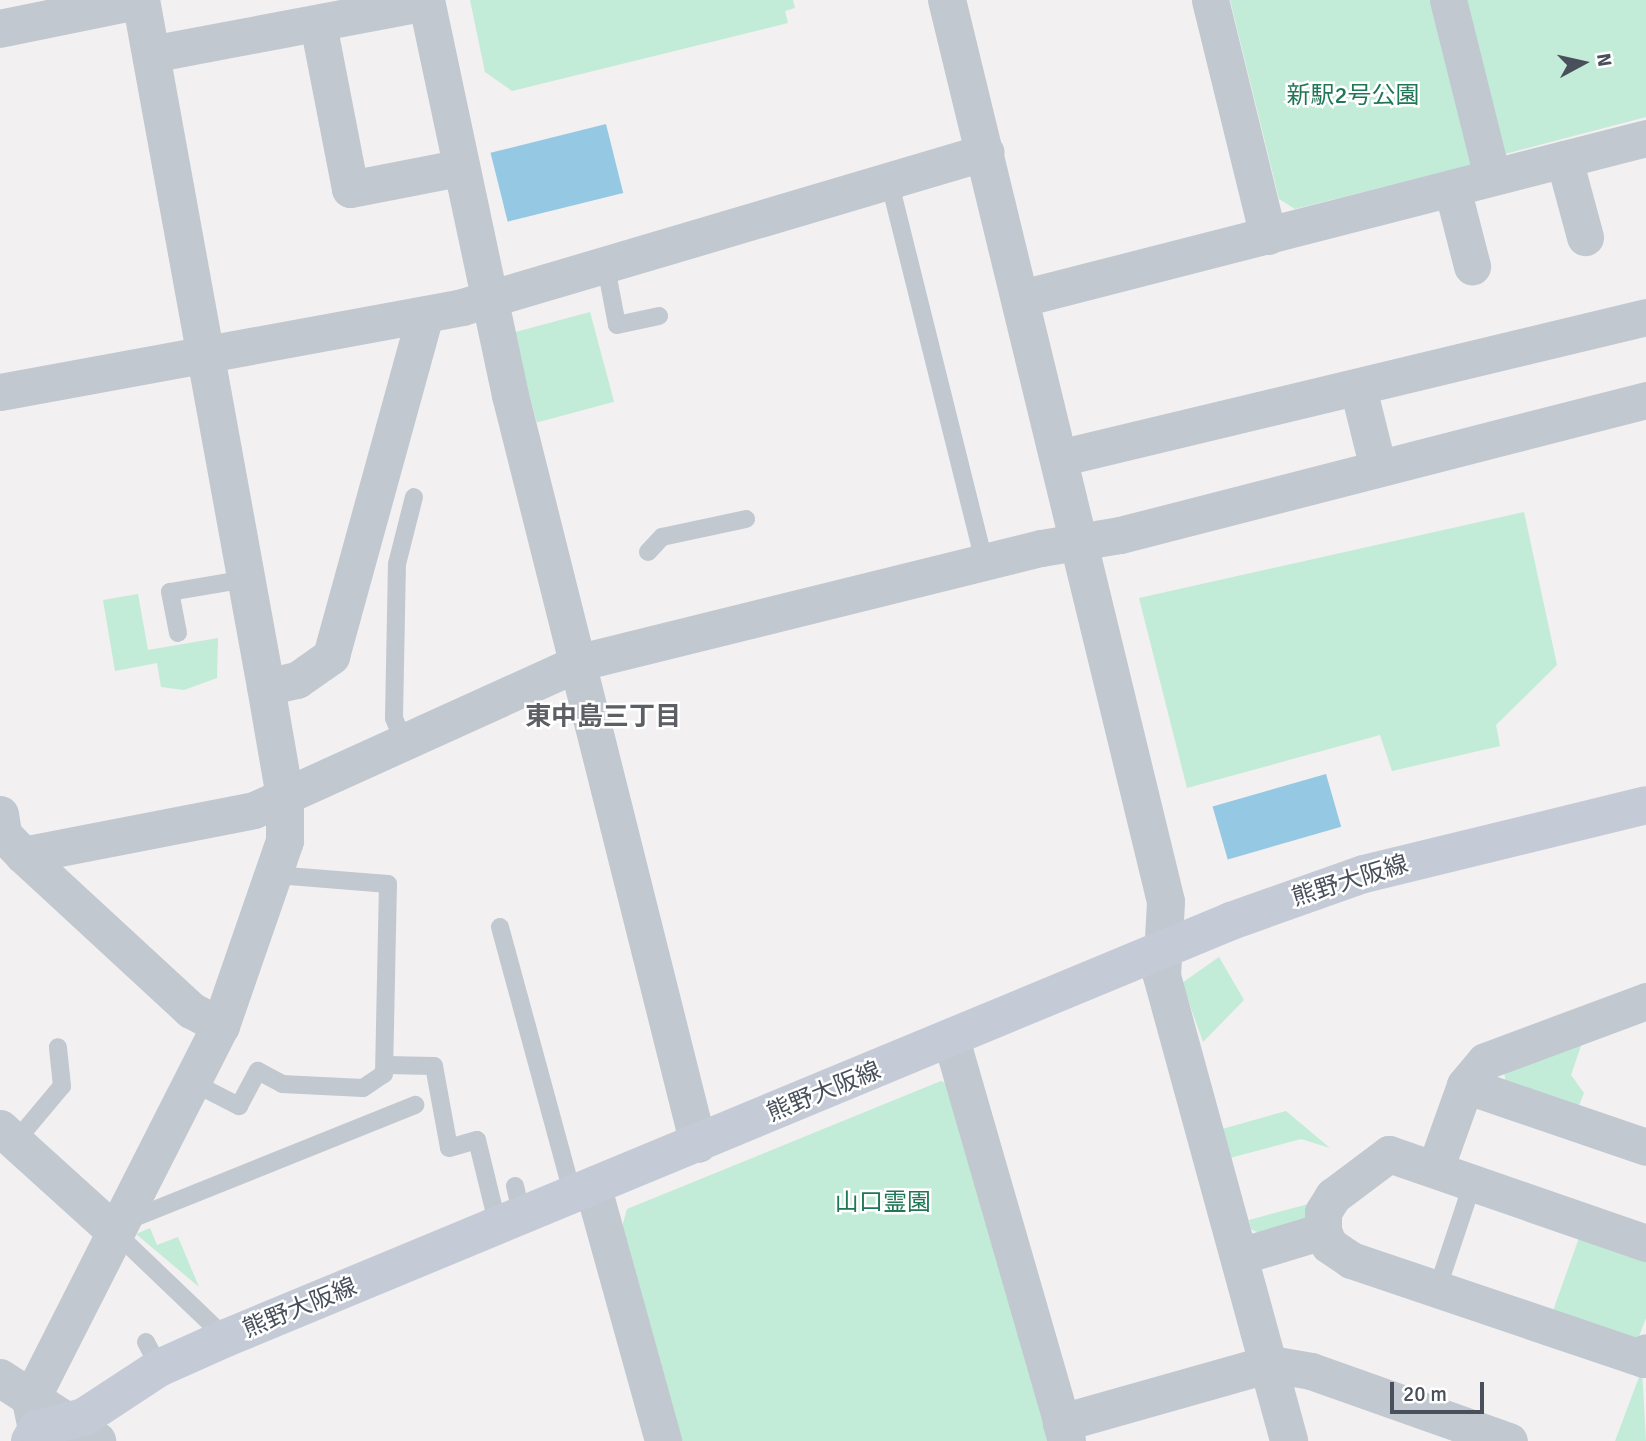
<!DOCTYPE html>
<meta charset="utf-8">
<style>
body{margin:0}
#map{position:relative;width:1646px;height:1441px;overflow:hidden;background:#f2f0f0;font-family:Signika,"Noto Sans JP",sans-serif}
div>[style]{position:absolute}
.green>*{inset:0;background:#c2ebd8;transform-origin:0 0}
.water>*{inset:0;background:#94c8e3;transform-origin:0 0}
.service>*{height:18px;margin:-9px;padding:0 9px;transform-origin:9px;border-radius:9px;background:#c1c8d0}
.minor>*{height:37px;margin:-18.5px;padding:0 18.5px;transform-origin:18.5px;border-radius:18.5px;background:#c1c8d0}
.tertiary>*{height:38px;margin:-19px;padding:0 19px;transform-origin:19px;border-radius:19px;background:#c1c8d0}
.secondary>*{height:38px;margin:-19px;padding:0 19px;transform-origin:19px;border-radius:19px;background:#c4cad6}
span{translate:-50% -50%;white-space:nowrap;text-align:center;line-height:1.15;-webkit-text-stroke:5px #fff;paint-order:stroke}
.park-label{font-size:24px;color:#207657}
.street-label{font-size:24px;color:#49505b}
.neighbourhood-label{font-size:26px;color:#5d5f64;font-weight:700}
.north{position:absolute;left:1548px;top:28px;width:70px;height:70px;-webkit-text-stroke:5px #fff;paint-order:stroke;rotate:82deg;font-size:19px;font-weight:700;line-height:28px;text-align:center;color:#49505b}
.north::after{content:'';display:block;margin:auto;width:24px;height:32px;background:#49505b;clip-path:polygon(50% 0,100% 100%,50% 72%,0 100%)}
.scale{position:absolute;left:1390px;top:1382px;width:94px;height:32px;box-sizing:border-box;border:4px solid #49505b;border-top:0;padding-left:9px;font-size:21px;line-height:24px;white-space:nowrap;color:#49505b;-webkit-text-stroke:5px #fff;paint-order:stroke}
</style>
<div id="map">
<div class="green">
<i style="clip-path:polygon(470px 0,793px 0,795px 8px,785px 11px,788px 23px,512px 91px,485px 72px)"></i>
<i style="clip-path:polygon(1230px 0,1439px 0,1478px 163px,1295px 209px,1279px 199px)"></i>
<i style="clip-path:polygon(1459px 0,1646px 0,1646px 117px,1505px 154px)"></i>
<i style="left:590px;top:312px;width:93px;height:80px;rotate:75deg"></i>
<i style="clip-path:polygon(1524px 512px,1557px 665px,1496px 725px,1500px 746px,1392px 771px,1380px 735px,1187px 788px,1139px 598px)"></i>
<i style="clip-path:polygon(138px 594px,148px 650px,218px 638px,217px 678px,184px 690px,161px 687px,157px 663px,115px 671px,103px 600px)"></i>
<i style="clip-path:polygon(1219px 957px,1244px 1000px,1203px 1042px,1182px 983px)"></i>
<i style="clip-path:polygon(1586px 1031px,1571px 1075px,1584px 1093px,1578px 1108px,1506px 1083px,1502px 1062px)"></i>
<i style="clip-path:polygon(941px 1081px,952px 1086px,1051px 1441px,679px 1441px,621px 1230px,627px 1209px)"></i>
<i style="clip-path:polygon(1286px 1111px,1330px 1148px,1301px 1139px,1230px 1158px,1222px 1129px)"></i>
<i style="clip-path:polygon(1312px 1203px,1311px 1218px,1262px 1235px,1251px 1229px,1249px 1220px)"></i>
<i style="clip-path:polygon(150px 1228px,157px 1245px,178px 1237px,199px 1287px,136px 1234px)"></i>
<i style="clip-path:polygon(1580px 1235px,1646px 1258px,1646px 1318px,1638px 1339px,1550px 1319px)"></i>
<i style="clip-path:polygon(1642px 1369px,1646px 1441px,1615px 1441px)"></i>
</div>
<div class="water">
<i style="left:606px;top:124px;width:71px;height:119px;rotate:76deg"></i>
<i style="left:1326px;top:774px;width:55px;height:118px;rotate:74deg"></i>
</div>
<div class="service">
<i style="left:889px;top:180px;width:394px;rotate:76deg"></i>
<i style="left:605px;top:262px;width:64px;rotate:79.2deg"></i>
<i style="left:617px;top:325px;width:43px;rotate:-12.1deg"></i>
<i style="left:648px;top:552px;width:21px;rotate:-47deg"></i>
<i style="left:662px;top:537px;width:86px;rotate:-12.1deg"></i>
<i style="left:178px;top:633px;width:42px;rotate:-101deg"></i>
<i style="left:170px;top:592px;width:78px;rotate:-9.6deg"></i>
<i style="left:404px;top:743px;width:27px;rotate:-112deg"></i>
<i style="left:394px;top:718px;width:154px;rotate:-88.9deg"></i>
<i style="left:397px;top:564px;width:69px;rotate:-75.8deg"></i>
<i style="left:500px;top:927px;width:279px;rotate:74.8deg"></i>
<i style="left:386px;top:1065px;width:48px;rotate:1.2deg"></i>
<i style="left:434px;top:1066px;width:83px;rotate:79.6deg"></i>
<i style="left:449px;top:1148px;width:29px;rotate:-16deg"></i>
<i style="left:477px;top:1140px;width:89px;rotate:76.3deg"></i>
<i style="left:192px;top:1082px;width:53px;rotate:27.1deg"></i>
<i style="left:239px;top:1106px;width:40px;rotate:-62deg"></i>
<i style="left:258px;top:1071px;width:27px;rotate:28deg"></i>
<i style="left:282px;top:1084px;width:81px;rotate:2.8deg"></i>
<i style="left:363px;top:1088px;width:25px;rotate:-34deg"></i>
<i style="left:384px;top:1074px;width:190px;rotate:-88.8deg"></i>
<i style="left:388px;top:884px;width:111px;rotate:-175.4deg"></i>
<i style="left:15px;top:1142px;width:73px;rotate:-50deg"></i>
<i style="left:62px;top:1086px;width:39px;rotate:-96deg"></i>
<i style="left:515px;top:1186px;width:32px;rotate:77deg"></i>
<i style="left:124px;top:1222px;width:314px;rotate:-21.9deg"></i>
<i style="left:115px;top:1232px;width:153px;rotate:43.7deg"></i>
<i style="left:1438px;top:1287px;width:111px;rotate:-71.6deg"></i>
<i style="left:146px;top:1342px;width:29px;rotate:63deg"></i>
</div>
<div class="minor">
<i style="left:426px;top:0;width:404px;rotate:78deg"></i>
<i style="left:510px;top:395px;width:772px;rotate:75.91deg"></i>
<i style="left:1210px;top:0;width:243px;rotate:76.2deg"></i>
<i style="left:1448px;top:0;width:182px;rotate:76deg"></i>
<i style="left:318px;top:24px;width:168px;rotate:79deg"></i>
<i style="left:350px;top:189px;width:110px;rotate:-11deg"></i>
<i style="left:151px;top:54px;width:280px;rotate:-10.7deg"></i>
<i style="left:1564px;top:159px;width:81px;rotate:74.9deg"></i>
<i style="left:1452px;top:188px;width:81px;rotate:75.6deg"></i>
<i style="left:1022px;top:298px;width:644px;rotate:-14.38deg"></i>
<i style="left:1358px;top:388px;width:82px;rotate:76deg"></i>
<i style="left:0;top:392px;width:470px;rotate:-10.4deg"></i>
<i style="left:462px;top:307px;width:546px;rotate:-16.48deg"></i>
<i style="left:1063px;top:457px;width:600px;rotate:-13.5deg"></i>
<i style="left:266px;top:687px;width:32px;rotate:-13deg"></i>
<i style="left:297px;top:680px;width:42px;rotate:-35.2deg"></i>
<i style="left:331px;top:656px;width:354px;rotate:-74.6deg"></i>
<i style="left:0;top:814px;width:20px;rotate:81deg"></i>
<i style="left:3px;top:834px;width:29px;rotate:46deg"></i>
<i style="left:23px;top:855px;width:229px;rotate:42.7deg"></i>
<i style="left:191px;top:1010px;width:34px;rotate:28deg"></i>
<i style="left:23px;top:855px;width:235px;rotate:-11deg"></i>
<i style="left:254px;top:810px;width:358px;rotate:-24.4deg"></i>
<i style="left:580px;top:662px;width:475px;rotate:-13.9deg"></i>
<i style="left:1041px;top:548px;width:80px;rotate:-9.3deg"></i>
<i style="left:1120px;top:535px;width:543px;rotate:-14.39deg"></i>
<i style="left:951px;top:1039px;width:400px;rotate:73.9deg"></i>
<i style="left:1465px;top:1085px;width:191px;rotate:18.9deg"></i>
<i style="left:0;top:1128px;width:155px;rotate:42.1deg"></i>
<i style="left:1435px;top:1169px;width:89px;rotate:-70.3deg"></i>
<i style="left:1465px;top:1085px;width:31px;rotate:-50deg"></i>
<i style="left:1485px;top:1061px;width:172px;rotate:-20.4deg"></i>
<i style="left:593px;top:1188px;width:263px;rotate:74.5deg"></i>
<i style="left:1323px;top:1231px;width:15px;rotate:67deg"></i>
<i style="left:1329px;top:1245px;width:27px;rotate:34deg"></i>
<i style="left:1351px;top:1260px;width:309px;rotate:18.7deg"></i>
<i style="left:1644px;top:1359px;width:7px;rotate:-74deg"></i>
<i style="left:1240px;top:1256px;width:87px;rotate:-16.8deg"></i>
<i style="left:1323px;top:1231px;width:19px;rotate:-90deg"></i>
<i style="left:1323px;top:1212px;width:19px;rotate:-58deg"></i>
<i style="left:1333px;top:1196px;width:70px;rotate:-36.9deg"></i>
<i style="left:1389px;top:1154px;width:272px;rotate:19.1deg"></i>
<i style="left:1271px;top:1364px;width:41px;rotate:9.9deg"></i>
<i style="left:1311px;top:1371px;width:210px;rotate:19.5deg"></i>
</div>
<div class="tertiary">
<i style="left:947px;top:0;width:928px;rotate:76.35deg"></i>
<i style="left:1166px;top:902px;width:74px;rotate:93.1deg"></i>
<i style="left:1162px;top:976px;width:482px;rotate:74.7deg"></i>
<i style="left:0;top:29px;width:144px;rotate:-11.6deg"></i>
<i style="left:0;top:1378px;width:116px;rotate:33deg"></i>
<i style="left:37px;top:1429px;width:30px;rotate:-102deg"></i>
<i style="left:31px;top:1400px;width:419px;rotate:-63.1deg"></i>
<i style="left:221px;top:1026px;width:196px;rotate:-70.9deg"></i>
<i style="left:285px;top:841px;width:44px;rotate:-90deg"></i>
<i style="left:285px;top:797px;width:112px;rotate:-99.8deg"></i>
<i style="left:266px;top:687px;width:698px;rotate:-100.31deg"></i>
<i style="left:1067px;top:1441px;width:19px;rotate:-106deg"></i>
<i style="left:1062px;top:1423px;width:217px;rotate:-15.8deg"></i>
</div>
<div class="secondary">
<i style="left:30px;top:1441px;width:14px;rotate:-60deg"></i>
<i style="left:37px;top:1429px;width:49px;rotate:-14.3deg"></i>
<i style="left:84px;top:1417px;width:90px;rotate:-33.2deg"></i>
<i style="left:159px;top:1368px;width:73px;rotate:-24.1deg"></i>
<i style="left:226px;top:1338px;width:1088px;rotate:-22.53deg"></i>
<i style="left:1231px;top:921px;width:141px;rotate:-19.5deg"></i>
<i style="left:1364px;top:874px;width:290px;rotate:-13.7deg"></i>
</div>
<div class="park-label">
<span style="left:1353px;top:96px">新駅2号公園</span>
<span style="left:883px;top:1203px">山口霊園</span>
</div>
<div class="street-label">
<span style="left:1350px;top:881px;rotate:-17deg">熊野大阪線</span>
<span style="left:824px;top:1092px;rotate:-22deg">熊野大阪線</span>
<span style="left:300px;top:1308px;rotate:-22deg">熊野大阪線</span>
</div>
<div class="neighbourhood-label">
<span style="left:603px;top:718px">東中島三丁目</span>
</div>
<div class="north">N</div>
<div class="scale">20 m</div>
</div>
